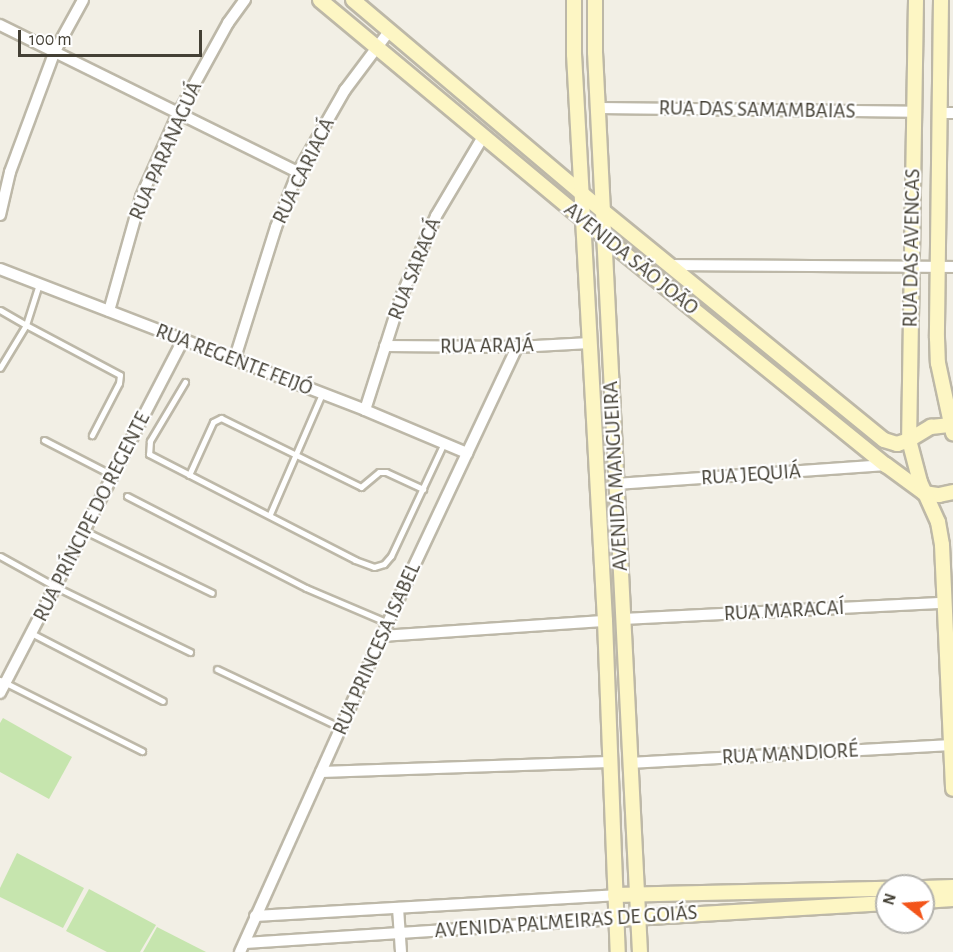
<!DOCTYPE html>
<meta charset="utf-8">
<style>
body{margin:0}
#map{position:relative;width:953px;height:952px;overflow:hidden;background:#f2efe5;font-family:"Alegreya Sans",sans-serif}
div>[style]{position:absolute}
.green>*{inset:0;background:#c6e5ae}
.roads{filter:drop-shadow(2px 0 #bdb8a8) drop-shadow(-2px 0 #bdb8a8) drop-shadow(0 2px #bdb8a8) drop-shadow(0 -2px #bdb8a8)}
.lane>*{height:5px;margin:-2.5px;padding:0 2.5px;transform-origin:2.5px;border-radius:2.5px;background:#fff}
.street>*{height:10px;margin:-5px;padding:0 5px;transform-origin:5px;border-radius:5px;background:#fff}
.secondary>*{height:14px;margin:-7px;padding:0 7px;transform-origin:7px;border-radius:7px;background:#fdf6c4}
span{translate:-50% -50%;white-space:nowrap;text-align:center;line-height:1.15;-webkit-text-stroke:4.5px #fff;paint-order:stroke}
.street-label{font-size:21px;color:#444035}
.north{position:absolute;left:875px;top:874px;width:60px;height:60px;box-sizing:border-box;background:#fff;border:2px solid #b4b3ae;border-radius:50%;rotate:287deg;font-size:16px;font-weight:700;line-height:24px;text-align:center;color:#444035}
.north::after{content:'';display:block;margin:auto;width:21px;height:27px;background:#f3551a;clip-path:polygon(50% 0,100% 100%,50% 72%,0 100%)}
.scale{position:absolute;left:18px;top:30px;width:184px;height:27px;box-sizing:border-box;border:3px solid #444035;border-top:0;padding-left:8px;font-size:18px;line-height:21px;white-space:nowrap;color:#444035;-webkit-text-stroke:4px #fff;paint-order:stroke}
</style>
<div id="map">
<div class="green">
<i style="clip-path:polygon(3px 718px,72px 757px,49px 799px,0 772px,0 723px)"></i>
<i style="clip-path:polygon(17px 853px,84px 888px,63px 928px,0 897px,0 888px)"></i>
<i style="clip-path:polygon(89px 889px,156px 925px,140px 952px,107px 952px,66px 931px)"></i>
<i style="clip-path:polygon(157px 927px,206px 952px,143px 952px)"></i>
</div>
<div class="roads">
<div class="lane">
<i style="left:39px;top:284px;width:43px;rotate:107.6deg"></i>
<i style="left:26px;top:325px;width:106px;rotate:28deg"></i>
<i style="left:120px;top:375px;width:8px;rotate:97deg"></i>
<i style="left:119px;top:383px;width:59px;rotate:117.4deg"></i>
<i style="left:0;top:310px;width:30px;rotate:30deg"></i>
<i style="left:26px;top:325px;width:50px;rotate:121.2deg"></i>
<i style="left:185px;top:382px;width:69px;rotate:120.7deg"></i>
<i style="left:150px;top:441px;width:13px;rotate:94deg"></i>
<i style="left:149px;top:454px;width:232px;rotate:27.2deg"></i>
<i style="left:355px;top:560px;width:20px;rotate:20deg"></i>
<i style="left:374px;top:567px;width:10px;rotate:-17deg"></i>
<i style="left:384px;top:564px;width:11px;rotate:-49deg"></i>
<i style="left:391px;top:556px;width:125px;rotate:-64.9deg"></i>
<i style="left:44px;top:440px;width:76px;rotate:27.2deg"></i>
<i style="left:189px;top:475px;width:58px;rotate:-65.6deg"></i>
<i style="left:213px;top:422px;width:9px;rotate:-27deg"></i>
<i style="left:221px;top:418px;width:156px;rotate:26.2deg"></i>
<i style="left:361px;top:487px;width:23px;rotate:-40deg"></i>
<i style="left:379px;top:472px;width:7px"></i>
<i style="left:386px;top:472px;width:41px;rotate:24.7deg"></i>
<i style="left:127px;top:496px;width:201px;rotate:27.2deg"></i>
<i style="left:306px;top:588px;width:89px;rotate:23.1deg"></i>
<i style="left:270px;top:514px;width:131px;rotate:-66.6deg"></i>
<i style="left:85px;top:531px;width:141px;rotate:26deg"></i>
<i style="left:0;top:556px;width:64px;rotate:29deg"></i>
<i style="left:56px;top:587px;width:149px;rotate:25.9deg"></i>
<i style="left:33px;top:634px;width:146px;rotate:27.3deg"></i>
<i style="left:217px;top:669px;width:137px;rotate:25.4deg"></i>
<i style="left:0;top:680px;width:159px;rotate:26.6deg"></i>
</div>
<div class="street">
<i style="left:0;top:25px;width:332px;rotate:26.3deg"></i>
<i style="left:599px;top:108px;width:316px;rotate:0.7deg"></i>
<i style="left:939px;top:113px;width:14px"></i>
<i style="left:0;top:215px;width:44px;rotate:-76.9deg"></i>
<i style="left:10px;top:172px;width:129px;rotate:-69.6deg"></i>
<i style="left:55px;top:51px;width:58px;rotate:-61.2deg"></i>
<i style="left:670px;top:265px;width:283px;rotate:0.4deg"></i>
<i style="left:0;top:269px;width:391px;rotate:21.1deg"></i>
<i style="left:365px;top:410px;width:111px;rotate:22.9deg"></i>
<i style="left:109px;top:311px;width:118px;rotate:-74.3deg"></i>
<i style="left:141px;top:197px;width:91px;rotate:-66deg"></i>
<i style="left:178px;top:114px;width:104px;rotate:-61.2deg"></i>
<i style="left:228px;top:23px;width:29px;rotate:-54deg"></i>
<i style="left:385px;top:346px;width:132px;rotate:0.4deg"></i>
<i style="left:517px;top:347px;width:73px;rotate:-3.1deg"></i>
<i style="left:234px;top:361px;width:140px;rotate:-72.6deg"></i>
<i style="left:276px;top:227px;width:59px;rotate:-68.2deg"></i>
<i style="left:298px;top:172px;width:95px;rotate:-60.2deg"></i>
<i style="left:345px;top:90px;width:75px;rotate:-53.1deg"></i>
<i style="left:365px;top:410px;width:119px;rotate:-72.3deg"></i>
<i style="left:401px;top:297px;width:88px;rotate:-66.6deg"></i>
<i style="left:436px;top:216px;width:92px;rotate:-59.3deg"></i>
<i style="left:616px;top:484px;width:271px;rotate:-4deg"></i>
<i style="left:623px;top:619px;width:321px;rotate:-2.9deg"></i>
<i style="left:383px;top:636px;width:223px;rotate:-3.9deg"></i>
<i style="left:0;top:693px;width:398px;rotate:-62.6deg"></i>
<i style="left:629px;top:763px;width:323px;rotate:-3.2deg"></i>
<i style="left:321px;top:772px;width:288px;rotate:-2deg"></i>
<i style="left:398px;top:908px;width:44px;rotate:86.1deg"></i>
<i style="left:255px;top:916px;width:361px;rotate:-3.3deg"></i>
<i style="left:245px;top:943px;width:372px;rotate:-3.7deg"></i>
<i style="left:240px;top:952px;width:402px;rotate:-65.8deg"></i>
<i style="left:405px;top:585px;width:263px;rotate:-64.8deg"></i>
</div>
<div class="secondary">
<i style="left:320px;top:0;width:370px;rotate:39.8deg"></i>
<i style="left:604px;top:237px;width:363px;rotate:39deg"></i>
<i style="left:886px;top:465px;width:47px;rotate:36.4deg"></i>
<i style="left:924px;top:493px;width:15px;rotate:8deg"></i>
<i style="left:939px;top:495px;width:14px;rotate:-12deg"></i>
<i style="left:353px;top:0;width:327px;rotate:40.2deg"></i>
<i style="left:603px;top:211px;width:362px;rotate:39.2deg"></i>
<i style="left:884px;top:440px;width:14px;rotate:17deg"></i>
<i style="left:897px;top:444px;width:13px;rotate:-18deg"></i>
<i style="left:909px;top:440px;width:26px;rotate:-31deg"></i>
<i style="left:931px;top:427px;width:20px;rotate:-6deg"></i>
<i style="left:574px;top:0;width:54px;rotate:90deg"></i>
<i style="left:574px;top:54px;width:568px;rotate:86.87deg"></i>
<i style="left:605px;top:621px;width:331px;rotate:87.8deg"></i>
<i style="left:595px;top:0;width:52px;rotate:90deg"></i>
<i style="left:595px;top:52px;width:901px;rotate:87.14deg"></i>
<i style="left:916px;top:0;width:440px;rotate:90.9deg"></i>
<i style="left:909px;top:440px;width:43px;rotate:75.3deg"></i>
<i style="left:920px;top:482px;width:44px;rotate:65.8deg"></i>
<i style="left:938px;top:522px;width:23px;rotate:80deg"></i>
<i style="left:942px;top:545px;width:244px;rotate:87.4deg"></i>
<i style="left:941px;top:0;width:338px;rotate:90.7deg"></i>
<i style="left:937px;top:338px;width:25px;rotate:88deg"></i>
<i style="left:938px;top:363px;width:72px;rotate:77.9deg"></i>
<i style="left:923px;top:888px;width:30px;rotate:-2deg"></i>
<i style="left:615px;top:895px;width:272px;rotate:-1.3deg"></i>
<i style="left:923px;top:901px;width:30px;rotate:-4deg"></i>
<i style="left:616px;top:919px;width:271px;rotate:-3.4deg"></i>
</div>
</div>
<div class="street-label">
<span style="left:757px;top:110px;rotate:1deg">RUA DAS SAMAMBAIAS</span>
<span style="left:166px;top:151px;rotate:-66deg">RUA PARANAGUÁ</span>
<span style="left:304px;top:171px;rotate:-64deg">RUA CARIACÁ</span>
<span style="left:912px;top:248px;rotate:-89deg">RUA DAS AVENCAS</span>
<span style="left:631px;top:259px;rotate:39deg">AVENIDA SÃO JOÃO</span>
<span style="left:415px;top:269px;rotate:-68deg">RUA SARACÁ</span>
<span style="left:487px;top:346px;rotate:-1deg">RUA ARAJÁ</span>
<span style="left:234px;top:360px;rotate:21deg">RUA REGENTE FEIJÓ</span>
<span style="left:751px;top:475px;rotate:-4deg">RUA JEQUIÁ</span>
<span style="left:616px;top:476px;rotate:-93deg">AVENIDA MANGUEIRA</span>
<span style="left:92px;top:517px;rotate:-63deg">RUA PRÍNCIPE DO REGENTE</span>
<span style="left:784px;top:611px;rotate:-3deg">RUA MARACAÍ</span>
<span style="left:377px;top:649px;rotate:-66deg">RUA PRINCESA ISABEL</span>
<span style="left:790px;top:754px;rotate:-3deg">RUA MANDIORÉ</span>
<span style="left:566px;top:922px;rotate:-4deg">AVENIDA PALMEIRAS DE GOIÁS</span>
</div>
<div class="north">N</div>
<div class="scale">100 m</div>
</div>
